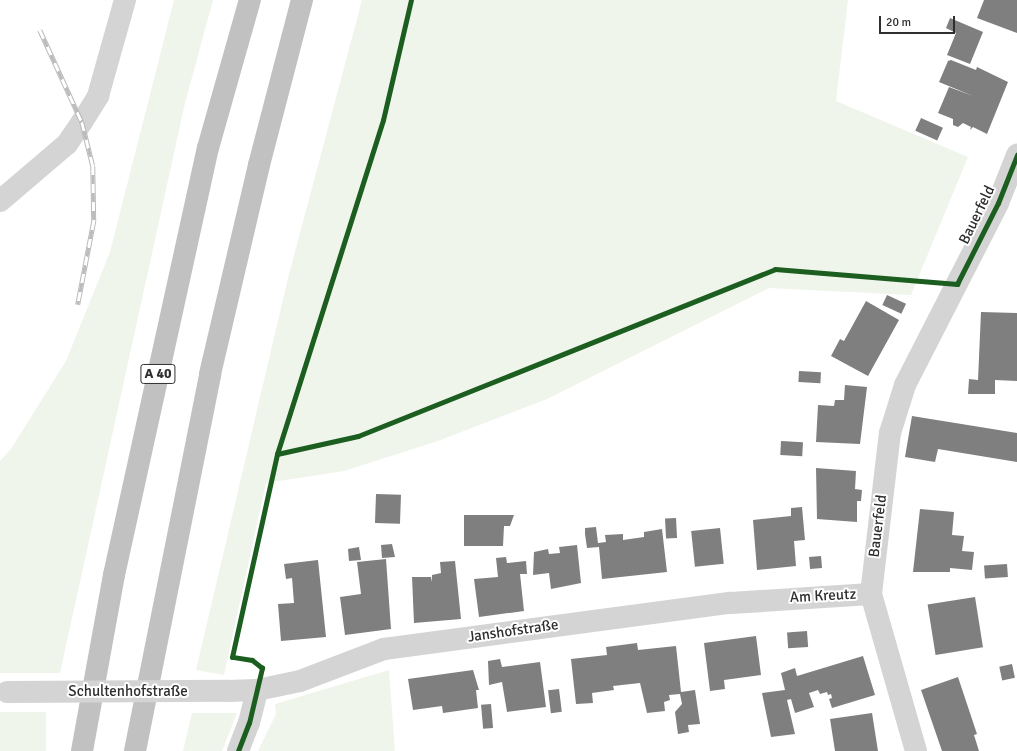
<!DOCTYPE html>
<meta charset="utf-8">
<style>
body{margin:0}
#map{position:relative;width:1017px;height:751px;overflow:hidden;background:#fff;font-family:Signika,sans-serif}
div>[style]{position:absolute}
.green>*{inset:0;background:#f0f5eb;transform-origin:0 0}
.building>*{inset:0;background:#7f7f7f;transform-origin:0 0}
.minor>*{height:22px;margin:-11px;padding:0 11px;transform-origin:11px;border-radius:11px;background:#d4d4d4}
.highway>*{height:22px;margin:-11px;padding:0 11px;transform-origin:11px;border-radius:11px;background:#c1c1c1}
.rail>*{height:4.5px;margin-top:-2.25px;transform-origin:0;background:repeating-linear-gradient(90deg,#fff 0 9px,#bbb 0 18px);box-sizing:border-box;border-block:1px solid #bbb}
.minor-bridge>*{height:22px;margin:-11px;padding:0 11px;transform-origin:11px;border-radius:11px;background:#d4d4d4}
.cycleway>*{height:5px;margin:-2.5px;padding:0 2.5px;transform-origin:2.5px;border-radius:2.5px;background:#1b5e20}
span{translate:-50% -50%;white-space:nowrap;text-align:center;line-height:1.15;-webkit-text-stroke:4px #fff;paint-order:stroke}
.shield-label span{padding:1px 3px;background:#fff;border:1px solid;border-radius:3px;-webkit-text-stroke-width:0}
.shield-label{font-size:14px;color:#2f2f2f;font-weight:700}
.street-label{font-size:15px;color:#2f2f2f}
.scale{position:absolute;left:879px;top:16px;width:76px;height:18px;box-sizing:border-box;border:2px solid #2f2f2f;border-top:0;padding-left:5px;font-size:12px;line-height:14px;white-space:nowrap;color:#2f2f2f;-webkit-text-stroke:3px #fff;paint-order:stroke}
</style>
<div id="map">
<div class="green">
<i style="clip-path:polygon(174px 0,213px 0,185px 103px,60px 673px,0 673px,0 461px,11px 449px,66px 361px,110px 252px)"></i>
<i style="clip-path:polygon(362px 0,848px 0,836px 101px,968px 157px,911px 295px,769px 288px,547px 399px,438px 441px,344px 471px,266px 483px,224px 675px,196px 670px,288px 278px)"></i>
<i style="clip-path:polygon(389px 670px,395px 751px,258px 751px,276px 714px,275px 704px)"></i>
<i style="left:0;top:712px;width:46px;height:39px"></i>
<i style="clip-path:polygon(192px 713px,237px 713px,222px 751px,183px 751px)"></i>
</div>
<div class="building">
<i style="clip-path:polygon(984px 0,1017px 0,1017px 33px,977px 18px)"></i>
<i style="clip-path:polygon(950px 18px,983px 32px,970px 64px,947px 55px,956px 33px,946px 28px)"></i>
<i style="clip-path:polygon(951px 60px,976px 70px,977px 67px,1008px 82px,987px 134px,973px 127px,970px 130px,971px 127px,963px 123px,958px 127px,953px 125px,953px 119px,938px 113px,949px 87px,973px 96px,939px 82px,948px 61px)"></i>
<i style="left:921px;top:118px;width:24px;height:14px;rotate:24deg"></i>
<i style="left:887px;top:295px;width:21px;height:11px;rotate:25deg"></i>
<i style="clip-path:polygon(866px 301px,899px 320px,868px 376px,831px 356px,840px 339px,844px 341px)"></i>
<i style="clip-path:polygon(981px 312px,1017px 313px,1017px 381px,995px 380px,995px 394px,968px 394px,969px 379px,978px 380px)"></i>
<i style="left:799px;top:371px;width:22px;height:11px;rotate:3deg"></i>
<i style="clip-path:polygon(845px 385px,867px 387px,860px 444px,816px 442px,818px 405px,834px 406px,835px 400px,844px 400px)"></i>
<i style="clip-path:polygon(912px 416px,1017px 433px,1017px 462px,938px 449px,935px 462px,905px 457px)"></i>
<i style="left:781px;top:441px;width:22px;height:14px;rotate:3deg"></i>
<i style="clip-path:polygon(816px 468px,856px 471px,855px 489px,862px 490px,861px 501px,857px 501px,857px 522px,817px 519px)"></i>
<i style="left:376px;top:494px;width:25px;height:29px;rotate:2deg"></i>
<i style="clip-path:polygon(802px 507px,805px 540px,794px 541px,796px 566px,757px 570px,753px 520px,791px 516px,791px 508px)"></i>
<i style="clip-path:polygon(920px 509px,954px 512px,952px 535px,964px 536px,962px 551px,974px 552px,972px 570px,950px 568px,950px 572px,913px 572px)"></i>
<i style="clip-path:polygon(464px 515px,514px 515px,510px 526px,504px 526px,503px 546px,464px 546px)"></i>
<i style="left:676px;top:518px;width:20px;height:11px;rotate:87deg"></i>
<i style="clip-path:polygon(596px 527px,598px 543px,606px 542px,605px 535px,623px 534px,623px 540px,644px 537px,644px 532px,662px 529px,667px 572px,602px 579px,599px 547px,587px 548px,585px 534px,585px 528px)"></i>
<i style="left:720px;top:528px;width:36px;height:29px;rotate:84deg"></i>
<i style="clip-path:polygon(392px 544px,395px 557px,382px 558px,381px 545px)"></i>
<i style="clip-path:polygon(577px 545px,581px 583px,551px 589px,549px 573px,533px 575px,534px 552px,548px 549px,549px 554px,560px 553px,559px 547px)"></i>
<i style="clip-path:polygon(359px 547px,361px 560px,349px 561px,348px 549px)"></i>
<i style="left:821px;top:556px;width:12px;height:12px;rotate:85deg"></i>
<i style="clip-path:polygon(506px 557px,507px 563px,526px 561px,527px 574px,520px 574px,524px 611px,479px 617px,474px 579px,498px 577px,496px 558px)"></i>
<i style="clip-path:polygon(386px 559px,391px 629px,345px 635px,340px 597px,361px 594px,357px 562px)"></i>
<i style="clip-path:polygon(318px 560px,326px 637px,281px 641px,278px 604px,294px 603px,292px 578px,286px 579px,284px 564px)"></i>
<i style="clip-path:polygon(455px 561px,461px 619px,414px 623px,412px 577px,431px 577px,432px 582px,432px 575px,441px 573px,440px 562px)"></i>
<i style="left:1007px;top:564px;width:13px;height:23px;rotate:86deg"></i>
<i style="left:975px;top:597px;width:51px;height:48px;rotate:81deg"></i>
<i style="left:807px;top:631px;width:16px;height:20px;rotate:86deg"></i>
<i style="clip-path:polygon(756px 636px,761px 675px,724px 680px,725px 689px,710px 691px,704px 643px)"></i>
<i style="clip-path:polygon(637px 643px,638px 650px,676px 646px,681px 692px,695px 690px,700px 724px,688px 725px,689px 732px,678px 734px,675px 712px,682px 704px,680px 694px,669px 695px,670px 700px,664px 702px,665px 711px,647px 713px,640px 683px,613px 686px,614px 690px,592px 693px,593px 703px,576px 704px,571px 659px,607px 655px,606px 647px)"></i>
<i style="clip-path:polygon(863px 656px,875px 695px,832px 708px,829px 699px,832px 698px,831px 694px,828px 695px,827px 692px,820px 694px,818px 690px,809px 693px,814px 707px,795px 713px,791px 699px,787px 700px,795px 734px,771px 737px,762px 693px,785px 690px,781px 673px,795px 668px,797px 676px)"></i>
<i style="clip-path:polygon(500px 659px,502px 667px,540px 662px,546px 707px,507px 712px,502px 682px,489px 685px,488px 661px)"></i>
<i style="left:1012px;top:664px;width:14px;height:13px;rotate:78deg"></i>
<i style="clip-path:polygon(473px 670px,479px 690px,476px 690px,478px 708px,443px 713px,442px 706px,413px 710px,408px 679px)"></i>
<i style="clip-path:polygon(958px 677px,977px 734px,974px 735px,979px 751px,942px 751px,921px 690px)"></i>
<i style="left:559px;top:689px;width:23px;height:11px;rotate:83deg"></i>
<i style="left:491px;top:704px;width:24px;height:10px;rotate:85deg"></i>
<i style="clip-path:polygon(872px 713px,878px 751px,835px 751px,830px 719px)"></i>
</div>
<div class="minor">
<i style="left:0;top:201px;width:88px;rotate:-40.4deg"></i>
<i style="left:67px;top:144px;width:27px;rotate:-56deg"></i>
<i style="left:82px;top:122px;width:31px;rotate:-58deg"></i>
<i style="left:98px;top:96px;width:100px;rotate:-74.3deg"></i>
<i style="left:228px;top:691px;width:29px;rotate:-2deg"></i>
<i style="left:257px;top:690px;width:44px;rotate:-11.8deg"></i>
<i style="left:300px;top:681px;width:90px;rotate:-20.9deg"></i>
<i style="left:384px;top:649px;width:350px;rotate:-7.6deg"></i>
<i style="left:731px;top:603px;width:140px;rotate:-3.7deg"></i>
<i style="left:238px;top:751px;width:30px;rotate:-69deg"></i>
<i style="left:249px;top:723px;width:34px;rotate:-76deg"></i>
<i style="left:916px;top:751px;width:163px;rotate:-106deg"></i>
<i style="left:871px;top:594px;width:162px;rotate:-83.3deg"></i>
<i style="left:890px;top:433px;width:50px;rotate:-72.6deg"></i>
<i style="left:905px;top:385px;width:204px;rotate:-62.9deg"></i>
<i style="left:998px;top:203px;width:52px;rotate:-68.4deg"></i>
</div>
<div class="highway">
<i style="left:82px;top:751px;width:179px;rotate:-79.7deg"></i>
<i style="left:114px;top:575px;width:437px;rotate:-77.6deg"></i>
<i style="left:208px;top:148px;width:154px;rotate:-74.2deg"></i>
<i style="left:135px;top:751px;width:384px;rotate:-78.7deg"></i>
<i style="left:210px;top:374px;width:215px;rotate:-76.8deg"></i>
<i style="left:259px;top:165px;width:171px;rotate:-75.4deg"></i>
</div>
<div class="rail">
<i style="left:40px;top:30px;width:101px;rotate:65.5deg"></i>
<i style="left:82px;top:122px;width:45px;rotate:76deg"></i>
<i style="left:93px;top:166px;width:55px;rotate:89deg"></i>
<i style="left:94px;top:221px;width:85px;rotate:100.9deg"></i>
</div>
<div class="minor-bridge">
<i style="left:7px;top:692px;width:221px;rotate:-0.3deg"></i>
</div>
<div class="cycleway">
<i style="left:277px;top:454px;width:83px;rotate:-12.5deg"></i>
<i style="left:358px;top:436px;width:449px;rotate:-21.8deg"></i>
<i style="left:775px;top:269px;width:183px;rotate:4.7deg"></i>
<i style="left:957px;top:284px;width:91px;rotate:-63.2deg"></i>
<i style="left:998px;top:203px;width:52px;rotate:-68.4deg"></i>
<i style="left:238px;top:751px;width:30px;rotate:-69deg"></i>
<i style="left:249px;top:723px;width:57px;rotate:-76.7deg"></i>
<i style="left:262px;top:668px;width:13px;rotate:-141deg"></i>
<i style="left:252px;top:660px;width:20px;rotate:-171deg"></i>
<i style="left:232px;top:657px;width:208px;rotate:-77.5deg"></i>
<i style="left:277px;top:454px;width:350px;rotate:-72.4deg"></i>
<i style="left:383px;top:120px;width:123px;rotate:-76.9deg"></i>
</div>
<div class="shield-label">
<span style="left:158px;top:374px">A 40</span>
</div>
<div class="street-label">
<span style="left:977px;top:215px;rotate:-64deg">Bauerfeld</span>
<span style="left:878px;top:526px;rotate:-83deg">Bauerfeld</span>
<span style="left:823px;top:596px;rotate:-3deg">Am Kreutz</span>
<span style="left:513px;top:631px;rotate:-8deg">Janshofstraße</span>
<span style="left:128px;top:692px">Schultenhofstraße</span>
</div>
<div class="scale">20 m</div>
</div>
